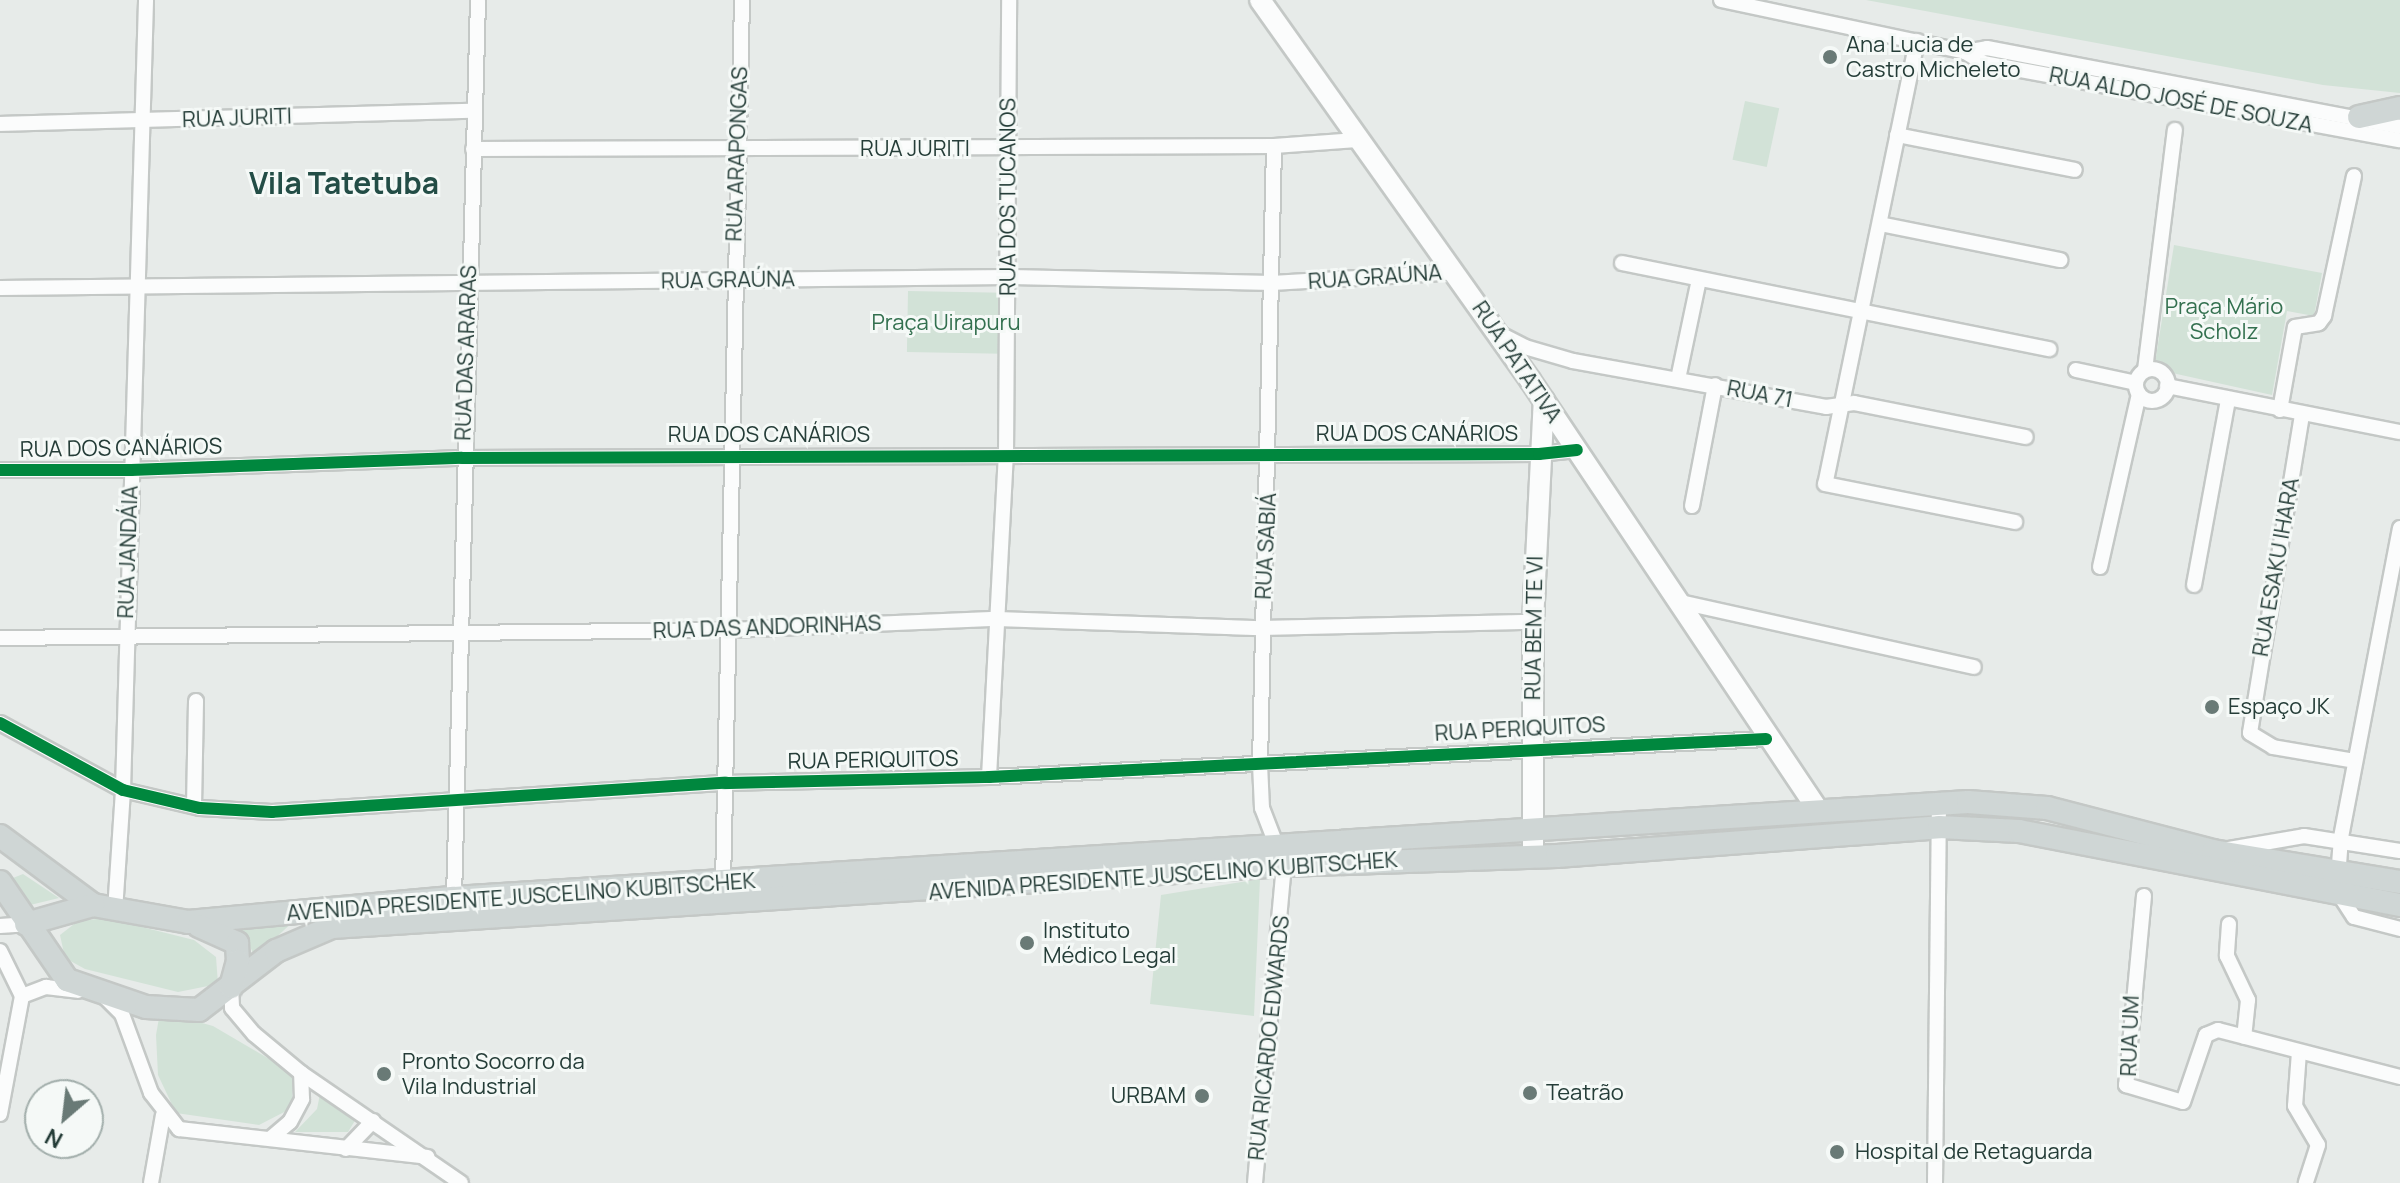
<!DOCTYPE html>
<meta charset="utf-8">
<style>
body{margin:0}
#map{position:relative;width:2400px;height:1183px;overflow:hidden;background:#e7ebe9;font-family:Manrope,sans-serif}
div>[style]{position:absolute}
.green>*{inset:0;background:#d2e2d7;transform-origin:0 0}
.roads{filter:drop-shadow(2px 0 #c4c8c6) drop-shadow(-2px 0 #c4c8c6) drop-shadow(0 2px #c4c8c6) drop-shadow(0 -2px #c4c8c6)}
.street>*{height:14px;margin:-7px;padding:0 7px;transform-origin:7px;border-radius:7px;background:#fbfcfc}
.street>.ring{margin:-7px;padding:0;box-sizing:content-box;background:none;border:14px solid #fbfcfc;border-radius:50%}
.secondary>*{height:20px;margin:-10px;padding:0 10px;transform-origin:10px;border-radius:10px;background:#fbfcfc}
.primary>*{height:22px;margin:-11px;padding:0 11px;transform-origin:11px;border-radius:11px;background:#cfd6d5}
.cycleway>*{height:12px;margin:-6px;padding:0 6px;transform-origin:6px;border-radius:6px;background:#00873e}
.dots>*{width:22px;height:22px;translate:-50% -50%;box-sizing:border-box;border:4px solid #f5f9f7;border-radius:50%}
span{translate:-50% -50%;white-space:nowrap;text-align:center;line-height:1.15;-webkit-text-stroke:6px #f5f9f7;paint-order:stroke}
.poi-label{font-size:22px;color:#253d38}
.left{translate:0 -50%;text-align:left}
.right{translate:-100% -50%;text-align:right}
.street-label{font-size:22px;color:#253d38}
.park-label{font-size:22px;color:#33704f}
.district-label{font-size:30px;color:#234d46;font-weight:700}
.north{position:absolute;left:24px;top:1079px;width:80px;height:80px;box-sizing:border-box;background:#f5f9f7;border:2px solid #a2aeab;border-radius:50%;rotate:208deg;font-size:22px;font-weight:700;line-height:32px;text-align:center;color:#253d38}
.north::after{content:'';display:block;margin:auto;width:28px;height:36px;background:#697a76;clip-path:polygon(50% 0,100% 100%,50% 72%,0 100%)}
</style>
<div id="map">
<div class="green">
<i style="clip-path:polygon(1866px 0,2400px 0,2400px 93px,2323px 85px)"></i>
<i style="left:1745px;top:101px;width:35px;height:60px;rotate:12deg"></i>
<i style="clip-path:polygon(2174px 245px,2322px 273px,2314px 316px,2287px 311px,2272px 395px,2154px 369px)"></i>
<i style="left:908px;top:291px;width:95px;height:61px;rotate:1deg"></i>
<i style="clip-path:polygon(23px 874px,59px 898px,26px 906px,13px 878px)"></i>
<i style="clip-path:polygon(1260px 879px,1254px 1016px,1150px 1004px,1161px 895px)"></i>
<i style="clip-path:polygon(106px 918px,194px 940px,216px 957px,218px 984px,178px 992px,85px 969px,65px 958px,60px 935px,78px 921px)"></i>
<i style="clip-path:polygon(297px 918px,255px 957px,239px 924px)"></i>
<i style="clip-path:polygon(180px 1017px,213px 1026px,293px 1073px,292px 1108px,259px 1125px,176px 1113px,158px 1075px,156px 1035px,159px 1018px)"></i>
<i style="clip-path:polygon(321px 1089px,359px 1114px,348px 1132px,295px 1132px,317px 1109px)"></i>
</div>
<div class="roads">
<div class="street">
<i style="left:1721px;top:0;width:249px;rotate:12deg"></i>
<i style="left:1965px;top:52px;width:21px;rotate:31deg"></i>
<i style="left:1983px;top:63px;width:424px;rotate:10.5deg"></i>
<i style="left:1917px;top:41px;width:452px;rotate:101.7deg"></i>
<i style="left:1825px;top:484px;width:194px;rotate:11.3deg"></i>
<i style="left:1965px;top:52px;width:22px;rotate:-10deg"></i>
<i style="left:1987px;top:48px;width:420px;rotate:10.8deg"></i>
<i style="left:0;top:124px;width:473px;rotate:-1.6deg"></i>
<i style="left:1897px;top:135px;width:181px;rotate:11.1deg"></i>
<i style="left:473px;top:149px;width:801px;rotate:-0.21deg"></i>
<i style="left:1274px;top:146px;width:83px;rotate:-4.1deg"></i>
<i style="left:1880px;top:224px;width:184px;rotate:11.3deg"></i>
<i style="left:1622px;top:263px;width:436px;rotate:11.4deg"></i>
<i style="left:0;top:288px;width:1007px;rotate:-0.63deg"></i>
<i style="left:1007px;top:277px;width:265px;rotate:1.3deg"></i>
<i style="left:1272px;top:283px;width:183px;rotate:-3.4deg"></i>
<i style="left:1500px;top:334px;width:28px;rotate:27deg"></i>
<i style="left:1525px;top:347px;width:50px;rotate:16.3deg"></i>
<i style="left:1573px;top:361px;width:257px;rotate:10.3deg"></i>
<i style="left:1826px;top:407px;width:28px;rotate:-8deg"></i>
<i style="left:1854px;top:403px;width:175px;rotate:11.2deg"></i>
<i class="ring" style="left:2136px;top:369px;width:18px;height:18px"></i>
<i style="left:2076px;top:370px;width:61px;rotate:12.2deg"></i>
<i style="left:2145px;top:370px;width:242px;rotate:-82.9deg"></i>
<i style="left:1678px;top:379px;width:102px;rotate:-78.1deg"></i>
<i style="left:2167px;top:386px;width:237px;rotate:11.2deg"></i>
<i style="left:2280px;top:410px;width:84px;rotate:-79.8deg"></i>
<i style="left:2295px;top:327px;width:24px;rotate:-9deg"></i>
<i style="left:2319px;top:323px;width:9px;rotate:-54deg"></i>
<i style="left:2324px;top:316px;width:143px;rotate:-77.9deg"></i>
<i style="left:2302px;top:415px;width:322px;rotate:99.3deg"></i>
<i style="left:2250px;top:733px;width:27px;rotate:31deg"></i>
<i style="left:2273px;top:747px;width:83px;rotate:9.7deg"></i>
<i style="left:0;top:470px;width:131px"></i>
<i style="left:131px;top:470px;width:331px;rotate:-2.1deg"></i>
<i style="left:462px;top:458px;width:1077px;rotate:-0.21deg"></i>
<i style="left:1539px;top:454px;width:38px;rotate:-6deg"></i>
<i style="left:1692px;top:506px;width:123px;rotate:-79.2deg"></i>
<i style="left:2400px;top:528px;width:316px;rotate:100.8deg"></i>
<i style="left:2341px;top:838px;width:53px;rotate:94.3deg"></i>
<i style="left:2337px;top:891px;width:31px;rotate:57deg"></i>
<i style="left:2354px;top:917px;width:48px;rotate:14.6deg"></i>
<i style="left:2100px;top:567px;width:177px;rotate:-77.3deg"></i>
<i style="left:2194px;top:585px;width:188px;rotate:-79.6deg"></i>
<i style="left:1676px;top:601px;width:305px;rotate:12.5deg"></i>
<i style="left:0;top:638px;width:729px;rotate:-0.63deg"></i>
<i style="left:729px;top:630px;width:268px;rotate:-2.4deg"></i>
<i style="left:997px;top:619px;width:264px;rotate:2deg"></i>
<i style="left:1261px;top:628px;width:272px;rotate:-1.3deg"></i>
<i style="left:0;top:723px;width:140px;rotate:28.6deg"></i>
<i style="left:123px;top:790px;width:79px;rotate:13.2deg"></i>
<i style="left:200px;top:808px;width:72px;rotate:3.2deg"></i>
<i style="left:272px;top:812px;width:454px;rotate:-3.7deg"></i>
<i style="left:725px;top:783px;width:264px;rotate:-1.3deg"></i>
<i style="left:989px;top:777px;width:778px;rotate:-2.8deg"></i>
<i style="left:989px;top:777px;width:323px;rotate:-87deg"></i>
<i style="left:1006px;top:454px;width:454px;rotate:-89.6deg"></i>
<i style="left:194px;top:806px;width:105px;rotate:-88.9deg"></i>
<i style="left:2229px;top:849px;width:76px;rotate:-9.8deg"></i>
<i style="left:2304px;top:836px;width:97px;rotate:8.9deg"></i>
<i style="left:723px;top:884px;width:884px;rotate:-88.77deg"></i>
<i style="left:2144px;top:896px;width:190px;rotate:95.4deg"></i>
<i style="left:2126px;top:1085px;width:59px;rotate:16.6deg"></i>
<i style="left:2183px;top:1102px;width:71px;rotate:-71.1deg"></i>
<i style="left:2206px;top:1035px;width:13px;rotate:-23deg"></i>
<i style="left:2218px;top:1030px;width:188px;rotate:14.5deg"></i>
<i style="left:454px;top:898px;width:898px;rotate:-88.47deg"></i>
<i style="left:115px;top:911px;width:121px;rotate:-86.2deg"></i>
<i style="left:123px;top:790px;width:790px;rotate:-88.33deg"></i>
<i style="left:2229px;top:924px;width:32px;rotate:94deg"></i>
<i style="left:2227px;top:956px;width:49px;rotate:64.5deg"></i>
<i style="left:2248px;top:1000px;width:37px;rotate:96deg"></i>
<i style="left:0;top:926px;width:26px;rotate:-4deg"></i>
<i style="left:0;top:951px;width:50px;rotate:63.9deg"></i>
<i style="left:22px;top:996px;width:120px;rotate:100.6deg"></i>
<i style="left:231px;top:987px;width:21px;rotate:87deg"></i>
<i style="left:232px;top:1008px;width:34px;rotate:50deg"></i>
<i style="left:254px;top:1034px;width:61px;rotate:39.7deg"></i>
<i style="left:301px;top:1073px;width:194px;rotate:34.5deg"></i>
<i style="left:103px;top:995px;width:27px;rotate:45deg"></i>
<i style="left:122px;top:1014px;width:84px;rotate:69.8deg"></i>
<i style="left:151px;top:1093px;width:46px;rotate:52.1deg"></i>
<i style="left:179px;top:1129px;width:250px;rotate:6.4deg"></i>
<i style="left:22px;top:996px;width:26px;rotate:-21deg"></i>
<i style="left:46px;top:987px;width:32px;rotate:7deg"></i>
<i style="left:2299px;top:1052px;width:54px;rotate:94.2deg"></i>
<i style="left:2295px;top:1106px;width:45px;rotate:59.5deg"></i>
<i style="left:2318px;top:1145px;width:40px;rotate:108deg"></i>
<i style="left:272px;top:1137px;width:23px;rotate:-40deg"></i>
<i style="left:290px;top:1122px;width:26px;rotate:-62deg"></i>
<i style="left:302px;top:1099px;width:26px;rotate:-92deg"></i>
<i style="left:346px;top:1149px;width:39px;rotate:-46deg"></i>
<i style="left:151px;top:1183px;width:69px;rotate:-80deg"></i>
<i style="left:1255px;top:1183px;width:319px;rotate:-84.8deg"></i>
<i style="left:1284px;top:865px;width:61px;rotate:-111.1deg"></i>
<i style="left:1262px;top:808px;width:44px;rotate:-92.6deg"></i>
<i style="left:1260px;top:764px;width:618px;rotate:-88.7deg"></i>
<i style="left:1935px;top:1183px;width:380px;rotate:-89.4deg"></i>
</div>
<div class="secondary">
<i style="left:1260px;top:0;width:466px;rotate:54.6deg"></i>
<i style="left:1530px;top:380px;width:518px;rotate:56.19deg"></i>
<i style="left:1533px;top:857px;width:235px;rotate:-90deg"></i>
<i style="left:1533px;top:622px;width:222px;rotate:-87.2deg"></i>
</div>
<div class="primary">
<i style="left:2359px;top:117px;width:42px;rotate:-12.4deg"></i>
<i style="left:0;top:836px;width:116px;rotate:36.6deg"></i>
<i style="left:93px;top:905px;width:97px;rotate:10.1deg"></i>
<i style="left:188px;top:922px;width:267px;rotate:-5.2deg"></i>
<i style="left:454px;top:898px;width:1517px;rotate:-3.63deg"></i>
<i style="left:1968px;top:802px;width:79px;rotate:4.3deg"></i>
<i style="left:2047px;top:808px;width:171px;rotate:14.5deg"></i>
<i style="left:2213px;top:851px;width:190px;rotate:9.4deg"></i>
<i style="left:0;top:882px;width:119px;rotate:55.6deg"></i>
<i style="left:67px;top:980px;width:83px;rotate:18.9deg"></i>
<i style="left:146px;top:1007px;width:53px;rotate:3.2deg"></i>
<i style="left:199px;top:1010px;width:97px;rotate:-37.5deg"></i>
<i style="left:276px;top:951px;width:61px;rotate:-23.2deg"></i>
<i style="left:332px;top:927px;width:954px;rotate:-3.73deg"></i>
<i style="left:1284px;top:865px;width:273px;rotate:-1.9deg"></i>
<i style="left:1557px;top:856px;width:383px;rotate:-4.3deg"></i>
<i style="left:1939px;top:827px;width:80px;rotate:2.9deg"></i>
<i style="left:2019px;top:831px;width:388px;rotate:11deg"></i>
<i style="left:26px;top:924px;width:70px;rotate:-15.8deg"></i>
<i style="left:199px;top:926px;width:42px;rotate:24.1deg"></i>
<i style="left:237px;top:943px;width:18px;rotate:87deg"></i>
<i style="left:238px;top:961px;width:27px;rotate:105deg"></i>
</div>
</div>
<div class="cycleway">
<i style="left:0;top:470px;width:131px"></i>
<i style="left:131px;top:470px;width:331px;rotate:-2.1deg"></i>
<i style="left:462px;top:458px;width:1077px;rotate:-0.21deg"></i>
<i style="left:1539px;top:454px;width:38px;rotate:-6deg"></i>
<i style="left:0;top:723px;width:140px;rotate:28.6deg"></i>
<i style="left:123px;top:790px;width:79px;rotate:13.2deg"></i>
<i style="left:200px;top:808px;width:72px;rotate:3.2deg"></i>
<i style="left:272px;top:812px;width:454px;rotate:-3.7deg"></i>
<i style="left:725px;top:783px;width:264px;rotate:-1.3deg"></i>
<i style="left:989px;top:777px;width:778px;rotate:-2.8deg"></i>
</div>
<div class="dots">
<i style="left:1830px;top:57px;background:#697a76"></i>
<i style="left:2212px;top:707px;background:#697a76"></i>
<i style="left:1027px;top:943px;background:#697a76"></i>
<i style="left:384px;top:1074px;background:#697a76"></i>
<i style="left:1530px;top:1093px;background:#697a76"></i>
<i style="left:1202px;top:1096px;background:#697a76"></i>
<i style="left:1837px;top:1152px;background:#697a76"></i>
</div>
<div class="poi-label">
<span class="left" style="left:1846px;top:57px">Ana Lucia de<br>Castro Micheleto</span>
<span class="left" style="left:2228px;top:707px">Espaço JK</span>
<span class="left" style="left:1043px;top:943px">Instituto<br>Médico Legal</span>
<span class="left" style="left:402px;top:1074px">Pronto Socorro da<br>Vila Industrial</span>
<span class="left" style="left:1546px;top:1093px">Teatrão</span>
<span class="right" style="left:1186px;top:1096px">URBAM</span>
<span class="left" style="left:1855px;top:1152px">Hospital de Retaguarda</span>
</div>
<div class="street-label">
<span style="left:2181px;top:100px;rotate:11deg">RUA ALDO JOSÉ DE SOUZA</span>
<span style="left:237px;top:118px;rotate:-2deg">RUA JURITI</span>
<span style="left:915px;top:149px">RUA JURITI</span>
<span style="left:737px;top:154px;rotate:-88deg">RUA ARAPONGAS</span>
<span style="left:1008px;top:197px;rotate:-90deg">RUA DOS TUCANOS</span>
<span style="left:1375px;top:277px;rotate:-4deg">RUA GRAÚNA</span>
<span style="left:728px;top:280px;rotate:-1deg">RUA GRAÚNA</span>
<span style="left:466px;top:353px;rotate:-88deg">RUA DAS ARARAS</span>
<span style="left:1517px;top:362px;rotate:56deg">RUA PATATIVA</span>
<span style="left:1760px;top:394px;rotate:11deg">RUA 71</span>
<span style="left:1417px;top:434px">RUA DOS CANÁRIOS</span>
<span style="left:769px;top:435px">RUA DOS CANÁRIOS</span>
<span style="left:121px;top:448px;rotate:-1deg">RUA DOS CANÁRIOS</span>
<span style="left:1266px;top:546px;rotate:-87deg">RUA SABIÁ</span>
<span style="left:128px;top:552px;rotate:-88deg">RUA JANDÁIA</span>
<span style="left:2276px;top:567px;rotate:-80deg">RUA ESAKU IHARA</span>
<span style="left:767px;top:627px;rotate:-2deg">RUA DAS ANDORINHAS</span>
<span style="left:1534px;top:628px;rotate:-89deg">RUA BEM TE VI</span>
<span style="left:1520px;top:729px;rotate:-3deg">RUA PERIQUITOS</span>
<span style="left:873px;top:760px;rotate:-1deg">RUA PERIQUITOS</span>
<span style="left:1163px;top:876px;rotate:-4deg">AVENIDA PRESIDENTE JUSCELINO KUBITSCHEK</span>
<span style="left:521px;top:897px;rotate:-4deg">AVENIDA PRESIDENTE JUSCELINO KUBITSCHEK</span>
<span style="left:2130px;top:1036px;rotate:-88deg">RUA UM</span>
<span style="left:1269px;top:1038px;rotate:-84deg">RUA RICARDO EDWARDS</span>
</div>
<div class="park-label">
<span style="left:2224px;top:319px">Praça Mário<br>Scholz</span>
<span style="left:946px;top:323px">Praça Uirapuru</span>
</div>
<div class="district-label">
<span style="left:344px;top:183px">Vila Tatetuba</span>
</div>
<div class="north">N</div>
</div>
